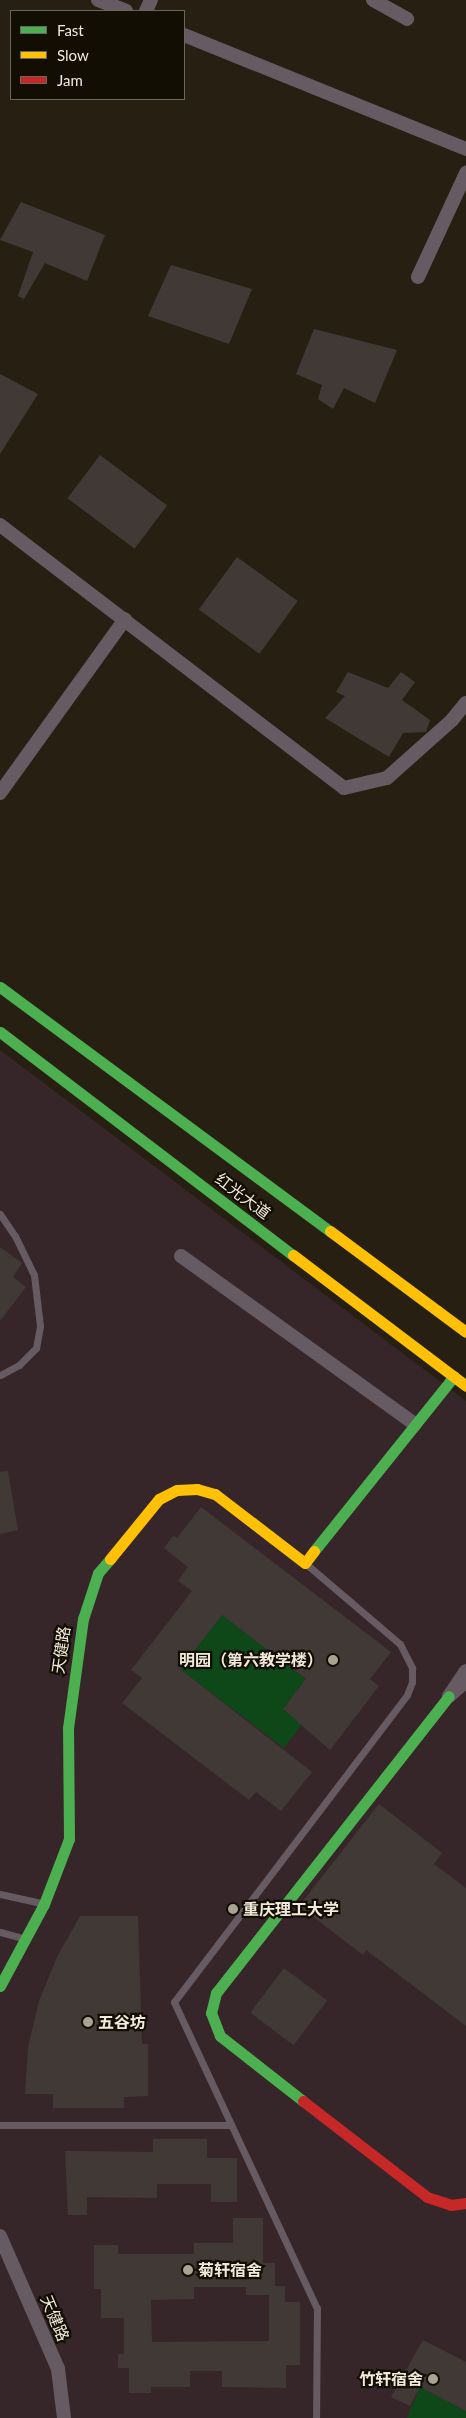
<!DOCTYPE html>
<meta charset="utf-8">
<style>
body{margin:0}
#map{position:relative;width:466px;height:2418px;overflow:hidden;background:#272012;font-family:Lato,"Noto Sans SC",sans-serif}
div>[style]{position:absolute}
.education>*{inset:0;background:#372629}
.green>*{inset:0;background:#0f4818}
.building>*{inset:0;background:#403936;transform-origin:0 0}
.lane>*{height:7px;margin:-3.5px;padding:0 3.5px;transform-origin:3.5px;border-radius:3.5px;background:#665b62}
.street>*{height:14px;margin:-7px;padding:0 7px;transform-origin:7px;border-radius:7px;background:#665b62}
.fast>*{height:11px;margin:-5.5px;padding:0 5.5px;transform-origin:5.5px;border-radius:5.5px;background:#4caf50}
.slow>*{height:11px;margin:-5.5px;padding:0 5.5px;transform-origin:5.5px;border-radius:5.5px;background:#ffc107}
.jam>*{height:11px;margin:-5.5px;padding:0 5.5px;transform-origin:5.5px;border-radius:5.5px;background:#c62828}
.dots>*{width:14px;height:14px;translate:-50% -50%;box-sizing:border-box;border:2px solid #130e04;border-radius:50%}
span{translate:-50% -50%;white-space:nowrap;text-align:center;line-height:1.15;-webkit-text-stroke:4.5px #130e04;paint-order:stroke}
.street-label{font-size:16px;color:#f1e9da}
.poi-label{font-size:16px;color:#f1e9da;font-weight:700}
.right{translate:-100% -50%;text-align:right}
.left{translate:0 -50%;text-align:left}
.legend{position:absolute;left:10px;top:10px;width:175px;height:90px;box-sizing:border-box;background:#130e04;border:1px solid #6c665a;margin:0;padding:6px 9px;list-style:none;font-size:15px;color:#f1e9da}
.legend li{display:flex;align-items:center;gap:10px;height:25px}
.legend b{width:25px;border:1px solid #6c665a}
</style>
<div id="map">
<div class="education">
<i style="clip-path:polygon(0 1050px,466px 1401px,466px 2418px,0 2418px)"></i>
</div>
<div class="green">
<i style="clip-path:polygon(222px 1615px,324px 1693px,292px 1697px,283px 1709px,302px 1724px,284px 1748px,180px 1669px)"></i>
<i style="clip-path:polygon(420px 2387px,466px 2411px,466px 2418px,407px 2418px)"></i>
</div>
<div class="building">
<i style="clip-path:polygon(21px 202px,105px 235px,87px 281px,45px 263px,24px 299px,18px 296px,33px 252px,0 240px)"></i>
<i style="clip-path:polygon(171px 265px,252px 289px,229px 344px,148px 316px)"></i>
<i style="clip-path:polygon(314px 329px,397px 350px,375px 403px,344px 388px,333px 409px,318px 399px,322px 385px,296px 374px)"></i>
<i style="clip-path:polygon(0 374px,38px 394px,0 454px)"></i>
<i style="left:100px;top:455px;width:84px;height:54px;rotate:37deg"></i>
<i style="left:237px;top:557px;width:75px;height:65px;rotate:36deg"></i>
<i style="clip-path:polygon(348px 672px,388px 688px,401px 672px,415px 682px,402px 700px,430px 720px,426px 732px,403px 733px,389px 757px,325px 718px,345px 696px,336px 692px)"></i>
<i style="clip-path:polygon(0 1247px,22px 1263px,13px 1277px,26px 1287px,0 1321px)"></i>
<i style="clip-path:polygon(8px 1471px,18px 1530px,0 1534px,0 1472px)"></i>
<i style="clip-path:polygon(201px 1507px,391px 1652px,370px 1679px,379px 1686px,330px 1750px,283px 1709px,306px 1679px,222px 1615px,180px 1669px,312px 1772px,281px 1811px,256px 1792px,249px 1800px,122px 1703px,142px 1678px,131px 1670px,192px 1591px,178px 1581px,188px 1567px,164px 1548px,173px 1536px,177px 1538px)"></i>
<i style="clip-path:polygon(379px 1804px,442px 1853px,434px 1864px,466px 1888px,466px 2026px,366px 1950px,363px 1955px,299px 1906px)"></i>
<i style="clip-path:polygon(80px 1916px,138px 1916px,142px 2044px,148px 2044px,148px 2096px,124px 2097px,124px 2108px,53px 2108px,53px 2094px,25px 2094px,28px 2047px,39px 2001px,57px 1957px)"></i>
<i style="left:284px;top:1968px;width:54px;height:56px;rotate:37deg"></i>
<i style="clip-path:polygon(153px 2139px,207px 2139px,207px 2158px,237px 2158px,237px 2202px,211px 2202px,211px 2184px,157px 2184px,157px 2198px,87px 2197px,87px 2215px,68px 2215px,65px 2151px,153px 2152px)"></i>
<i style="clip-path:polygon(evenodd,233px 2218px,263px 2218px,263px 2263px,275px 2263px,275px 2286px,285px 2286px,285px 2302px,300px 2302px,300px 2365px,286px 2365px,286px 2388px,222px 2387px,222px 2371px,190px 2371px,190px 2387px,151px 2387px,151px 2393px,129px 2393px,129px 2368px,118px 2368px,118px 2354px,124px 2354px,124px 2318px,101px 2318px,101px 2289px,94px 2289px,94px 2245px,118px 2245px,118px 2254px,194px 2254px,194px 2243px,233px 2243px,233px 2218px,194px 2287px,246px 2287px,246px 2295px,269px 2295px,269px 2341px,152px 2342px,151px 2300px,194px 2299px,194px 2287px)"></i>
<i style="clip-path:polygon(423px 2340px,466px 2362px,466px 2411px,420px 2387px,410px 2406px,391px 2397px)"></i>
</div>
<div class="lane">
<i style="left:0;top:1214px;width:27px;rotate:56deg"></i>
<i style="left:15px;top:1236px;width:43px;rotate:64deg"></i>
<i style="left:34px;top:1275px;width:51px;rotate:83.3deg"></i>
<i style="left:40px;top:1326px;width:22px;rotate:100deg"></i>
<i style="left:36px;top:1348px;width:24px;rotate:135deg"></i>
<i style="left:19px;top:1365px;width:21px;rotate:152deg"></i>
<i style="left:305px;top:1563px;width:125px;rotate:40.5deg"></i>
<i style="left:400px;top:1644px;width:27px;rotate:63deg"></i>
<i style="left:412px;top:1668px;width:14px;rotate:90deg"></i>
<i style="left:412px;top:1682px;width:14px;rotate:111deg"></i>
<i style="left:407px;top:1695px;width:385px;rotate:127.2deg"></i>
<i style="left:174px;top:2002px;width:338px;rotate:65deg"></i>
<i style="left:317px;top:2308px;width:110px;rotate:90.5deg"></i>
<i style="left:0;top:1894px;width:42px;rotate:12.4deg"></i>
<i style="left:0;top:1932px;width:24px;rotate:15deg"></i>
<i style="left:0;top:2125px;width:231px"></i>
</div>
<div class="street">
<i style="left:98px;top:0;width:30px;rotate:21deg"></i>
<i style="left:373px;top:0;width:39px;rotate:29deg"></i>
<i style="left:146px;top:11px;width:12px;rotate:-66deg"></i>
<i style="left:184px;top:35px;width:304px;rotate:22deg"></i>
<i style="left:418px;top:277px;width:115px;rotate:-65.2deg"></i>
<i style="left:0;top:525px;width:433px;rotate:37.4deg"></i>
<i style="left:344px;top:788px;width:44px;rotate:-13.1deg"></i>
<i style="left:387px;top:778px;width:87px;rotate:-41.7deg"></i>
<i style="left:452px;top:720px;width:22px;rotate:-51deg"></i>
<i style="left:0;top:793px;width:214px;rotate:-54.3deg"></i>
<i style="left:181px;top:1256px;width:288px;rotate:35.7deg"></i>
<i style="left:466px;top:1671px;width:30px;rotate:124deg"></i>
<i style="left:449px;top:1696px;width:23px;rotate:-41deg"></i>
<i style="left:0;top:2236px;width:145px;rotate:66.4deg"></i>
<i style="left:58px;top:2369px;width:49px;rotate:83deg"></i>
</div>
<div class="fast">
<i style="left:0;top:987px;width:410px;rotate:36.5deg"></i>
<i style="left:0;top:1032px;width:368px;rotate:37.3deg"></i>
<i style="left:314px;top:1551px;width:224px;rotate:-51.3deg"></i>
<i style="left:0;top:1986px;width:93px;rotate:-61.8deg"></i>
<i style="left:44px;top:1904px;width:70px;rotate:-69deg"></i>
<i style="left:69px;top:1839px;width:111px;rotate:-90.5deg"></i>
<i style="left:68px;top:1728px;width:110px;rotate:-82.2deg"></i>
<i style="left:83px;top:1619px;width:48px;rotate:-71.9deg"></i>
<i style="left:98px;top:1573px;width:18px;rotate:-49deg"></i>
<i style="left:303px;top:2101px;width:105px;rotate:-141.9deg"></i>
<i style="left:220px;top:2036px;width:25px;rotate:-111deg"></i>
<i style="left:211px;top:2013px;width:21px;rotate:-76deg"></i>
<i style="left:216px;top:1993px;width:377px;rotate:-51.9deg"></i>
</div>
<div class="slow">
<i style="left:330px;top:1231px;width:169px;rotate:36.6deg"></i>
<i style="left:293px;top:1255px;width:217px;rotate:37.1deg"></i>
<i style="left:110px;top:1559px;width:77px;rotate:-50.8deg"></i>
<i style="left:159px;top:1499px;width:20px;rotate:-27deg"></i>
<i style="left:177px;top:1490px;width:20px;rotate:-3deg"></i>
<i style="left:197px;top:1489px;width:19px;rotate:16deg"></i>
<i style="left:215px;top:1494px;width:113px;rotate:37.5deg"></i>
<i style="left:305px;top:1563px;width:15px;rotate:-53deg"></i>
</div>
<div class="jam">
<i style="left:303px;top:2101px;width:157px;rotate:37.7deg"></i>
<i style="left:427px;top:2197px;width:25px;rotate:18deg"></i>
<i style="left:451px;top:2205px;width:15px;rotate:-8deg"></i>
</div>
<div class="dots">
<i style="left:333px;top:1660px;background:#aaa394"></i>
<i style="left:233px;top:1909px;background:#aaa394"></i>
<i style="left:88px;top:2022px;background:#aaa394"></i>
<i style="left:188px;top:2270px;background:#aaa394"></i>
<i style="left:433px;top:2379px;background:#aaa394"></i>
</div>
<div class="street-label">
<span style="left:243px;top:1196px;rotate:37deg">红光大道</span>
<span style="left:61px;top:1650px;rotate:-82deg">天健路</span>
<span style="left:55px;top:2318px;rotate:67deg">天健路</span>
</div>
<div class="poi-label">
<span class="right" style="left:323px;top:1660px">明园（第六教学楼）</span>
<span class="left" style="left:243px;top:1909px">重庆理工大学</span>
<span class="left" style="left:98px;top:2022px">五谷坊</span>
<span class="left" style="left:198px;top:2270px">菊轩宿舍</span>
<span class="right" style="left:423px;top:2379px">竹轩宿舍</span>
</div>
<ul class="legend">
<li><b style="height:6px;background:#4caf50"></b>Fast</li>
<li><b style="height:6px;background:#ffc107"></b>Slow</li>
<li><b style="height:6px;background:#c62828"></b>Jam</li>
</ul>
</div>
